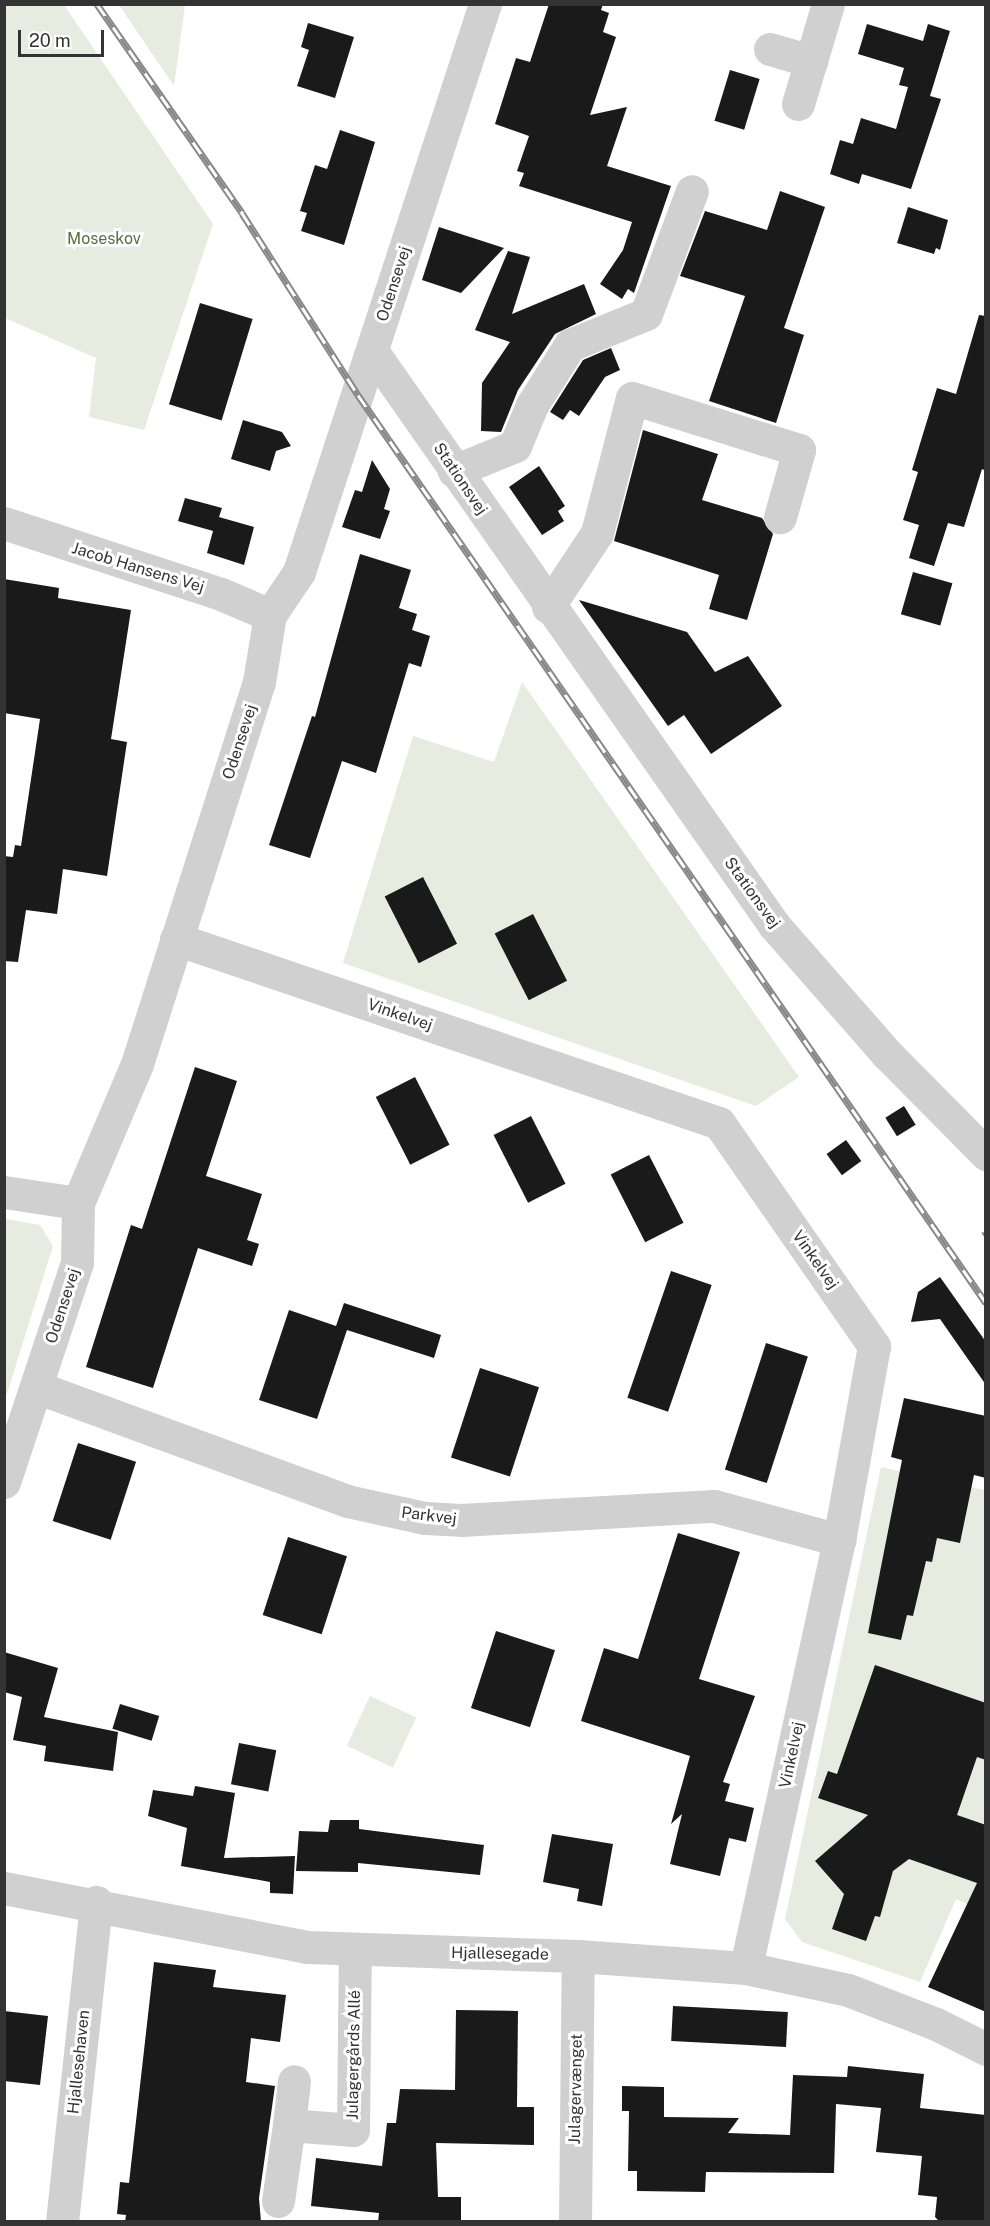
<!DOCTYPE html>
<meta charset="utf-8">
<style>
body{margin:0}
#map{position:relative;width:990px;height:2226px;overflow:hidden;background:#fff;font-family:"Public Sans",sans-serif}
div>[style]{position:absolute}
.green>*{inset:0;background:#e6ecdf;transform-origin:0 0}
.building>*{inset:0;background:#1a1a1a;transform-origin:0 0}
.minor>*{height:33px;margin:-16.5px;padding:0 16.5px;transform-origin:16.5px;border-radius:16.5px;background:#d0d0d0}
.tertiary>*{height:33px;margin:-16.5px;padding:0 16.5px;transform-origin:16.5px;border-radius:16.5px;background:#d0d0d0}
.tram>*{height:1.5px;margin:-0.75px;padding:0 0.75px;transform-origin:0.75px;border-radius:0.75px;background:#888}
.rail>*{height:7px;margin-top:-3.5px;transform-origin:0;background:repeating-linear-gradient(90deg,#fff 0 14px,#888 0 28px);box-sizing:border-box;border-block:2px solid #888}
span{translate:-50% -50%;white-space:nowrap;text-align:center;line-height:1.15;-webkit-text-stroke:6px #fff;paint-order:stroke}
.park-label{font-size:16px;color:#56703f}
.street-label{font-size:16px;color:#333}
.frame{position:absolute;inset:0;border:6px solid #333;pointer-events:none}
.scale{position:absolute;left:18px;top:30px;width:86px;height:27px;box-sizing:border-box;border:3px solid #333;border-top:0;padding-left:8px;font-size:18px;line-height:21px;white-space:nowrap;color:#333;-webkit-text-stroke:4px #fff;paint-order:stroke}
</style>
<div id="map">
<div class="green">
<i style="clip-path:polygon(5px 4px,64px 5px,213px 224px,144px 430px,89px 417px,96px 358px,5px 318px)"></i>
<i style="clip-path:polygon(119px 5px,185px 5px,174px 86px)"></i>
<i style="clip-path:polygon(522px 682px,799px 1077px,756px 1106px,343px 963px,413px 736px,494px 762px)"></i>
<i style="clip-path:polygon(5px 1219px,40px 1225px,53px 1246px,5px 1400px)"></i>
<i style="clip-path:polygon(881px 1467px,985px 1490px,985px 1912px,956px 1899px,920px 1982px,802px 1942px,785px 1919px)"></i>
<i style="left:370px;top:1696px;width:51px;height:55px;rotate:25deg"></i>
</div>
<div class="building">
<i style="clip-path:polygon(549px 4px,603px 4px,601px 10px,609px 13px,603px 32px,616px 37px,590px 115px,627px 107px,607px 166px,671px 186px,634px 293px,628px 289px,622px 299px,600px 284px,623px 250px,632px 222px,519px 186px,524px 173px,517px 171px,529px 136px,495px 124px,516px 58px,530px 62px)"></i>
<i style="clip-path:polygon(308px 23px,354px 37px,335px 98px,297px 86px,309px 50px,301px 47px)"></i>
<i style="clip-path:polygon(867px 24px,923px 41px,928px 24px,950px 31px,930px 96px,941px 99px,911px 189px,862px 174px,859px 184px,830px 174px,840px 140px,853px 144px,861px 118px,896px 129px,908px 87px,899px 85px,904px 68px,858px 54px)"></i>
<i style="left:730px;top:70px;width:31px;height:53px;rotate:17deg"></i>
<i style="clip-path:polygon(340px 130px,375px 142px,344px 245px,301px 231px,307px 213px,300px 211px,315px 165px,327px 169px)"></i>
<i style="clip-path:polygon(780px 191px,825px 207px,784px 328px,804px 335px,776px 423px,709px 401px,745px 296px,680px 276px,705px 211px,767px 230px)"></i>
<i style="clip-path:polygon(908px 207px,948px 220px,940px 250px,936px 248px,934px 254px,897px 243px)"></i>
<i style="clip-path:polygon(439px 227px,504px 248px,461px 293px,422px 280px)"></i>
<i style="clip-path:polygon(508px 251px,530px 257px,512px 314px,584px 284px,596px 314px,555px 334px,518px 390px,501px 432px,481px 431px,482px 383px,510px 342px,475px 330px)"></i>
<i style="left:200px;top:303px;width:55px;height:106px;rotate:17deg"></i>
<i style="clip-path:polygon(979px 315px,986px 316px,986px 471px,982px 469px,964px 527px,948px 523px,934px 566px,909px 558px,919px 525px,903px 520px,918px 472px,912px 470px,937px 388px,956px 394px)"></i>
<i style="clip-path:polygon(611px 348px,620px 370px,605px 377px,579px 416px,570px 410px,563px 420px,550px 412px,583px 360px)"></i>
<i style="clip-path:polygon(243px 420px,282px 432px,291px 446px,276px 451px,270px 471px,231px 459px)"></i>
<i style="clip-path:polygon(643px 430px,718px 454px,702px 500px,762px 518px,773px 534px,747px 620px,709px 609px,719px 575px,614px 541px)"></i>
<i style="clip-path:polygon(372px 460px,390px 489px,384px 509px,390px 511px,380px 539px,342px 527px,355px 490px,362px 492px)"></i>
<i style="clip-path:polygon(539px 466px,565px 506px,558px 511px,564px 521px,542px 535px,509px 487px)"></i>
<i style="clip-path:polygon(185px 498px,222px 508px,219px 517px,254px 527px,244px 565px,207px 553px,213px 531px,178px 521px)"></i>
<i style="clip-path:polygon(360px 554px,411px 570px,399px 608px,417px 614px,412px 630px,430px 636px,421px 667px,409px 663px,376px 773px,342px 761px,310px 858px,269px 845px,312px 716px,315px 717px)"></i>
<i style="left:913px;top:572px;width:41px;height:44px;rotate:16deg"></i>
<i style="clip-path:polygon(4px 579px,59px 588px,58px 598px,131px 610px,111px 739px,127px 742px,107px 876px,63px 869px,57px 914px,26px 910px,18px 962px,4px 961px,4px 856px,13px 857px,15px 845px,21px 846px,40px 719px,4px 713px)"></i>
<i style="clip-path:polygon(579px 600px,687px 632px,715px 672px,748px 656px,782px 706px,711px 754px,684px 715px,668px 726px)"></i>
<i style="left:423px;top:877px;width:75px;height:43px;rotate:63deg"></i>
<i style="left:533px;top:914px;width:75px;height:43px;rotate:63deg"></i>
<i style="clip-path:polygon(195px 1067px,237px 1081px,206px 1176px,262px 1194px,247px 1240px,259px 1244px,252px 1266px,198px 1248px,153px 1388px,86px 1367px,131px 1225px,142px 1229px)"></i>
<i style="left:415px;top:1077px;width:76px;height:44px;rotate:63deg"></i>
<i style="left:904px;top:1106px;width:22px;height:22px;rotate:58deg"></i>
<i style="left:531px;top:1116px;width:76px;height:42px;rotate:63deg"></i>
<i style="left:846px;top:1140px;width:26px;height:24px;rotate:54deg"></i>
<i style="left:649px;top:1155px;width:76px;height:43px;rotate:63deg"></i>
<i style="left:671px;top:1271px;width:43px;height:134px;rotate:19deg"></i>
<i style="clip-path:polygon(940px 1277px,986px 1342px,986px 1385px,940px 1319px,911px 1322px,918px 1292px)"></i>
<i style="clip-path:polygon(344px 1303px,441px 1335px,434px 1358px,347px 1330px,317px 1419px,259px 1400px,289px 1310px,336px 1326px)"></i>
<i style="left:766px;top:1343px;width:44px;height:133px;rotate:18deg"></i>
<i style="left:480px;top:1368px;width:62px;height:94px;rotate:18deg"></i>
<i style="clip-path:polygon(904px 1398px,986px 1416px,986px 1478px,974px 1475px,960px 1543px,937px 1538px,932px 1562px,926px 1561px,913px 1616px,907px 1615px,901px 1640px,868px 1633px,902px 1460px,891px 1457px)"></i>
<i style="left:78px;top:1443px;width:61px;height:82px;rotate:18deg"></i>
<i style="clip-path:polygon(678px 1533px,740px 1552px,699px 1679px,755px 1696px,723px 1782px,730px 1784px,725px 1801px,754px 1808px,746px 1842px,729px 1838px,720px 1876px,670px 1864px,682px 1814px,671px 1824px,690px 1756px,581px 1721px,604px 1648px,638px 1659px)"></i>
<i style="left:288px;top:1537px;width:62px;height:82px;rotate:18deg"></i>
<i style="left:496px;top:1631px;width:62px;height:81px;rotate:18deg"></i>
<i style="clip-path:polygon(4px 1652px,58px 1668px,44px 1717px,118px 1732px,113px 1771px,44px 1761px,46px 1746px,13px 1740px,22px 1697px,4px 1692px)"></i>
<i style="clip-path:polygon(875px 1665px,986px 1703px,986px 1760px,977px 1757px,957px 1815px,986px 1825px,986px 2012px,928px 1987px,977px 1883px,909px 1859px,893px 1871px,880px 1917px,875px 1916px,866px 1941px,832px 1929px,844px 1894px,815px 1861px,868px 1815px,818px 1798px,828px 1771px,837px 1774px)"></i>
<i style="left:120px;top:1704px;width:41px;height:26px;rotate:17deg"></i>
<i style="left:239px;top:1743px;width:38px;height:42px;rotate:11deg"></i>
<i style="clip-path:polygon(195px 1786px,235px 1793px,224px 1858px,295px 1856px,293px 1894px,270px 1893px,270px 1882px,181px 1866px,187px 1828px,148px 1816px,153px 1790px,193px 1796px)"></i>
<i style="clip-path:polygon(330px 1820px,359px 1820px,359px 1829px,484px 1845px,480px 1875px,358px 1863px,358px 1872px,296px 1871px,299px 1831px,328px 1832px)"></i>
<i style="clip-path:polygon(552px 1834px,613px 1844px,602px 1906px,577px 1901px,579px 1889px,543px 1882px)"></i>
<i style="clip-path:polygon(154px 1962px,216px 1970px,213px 1987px,286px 1995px,280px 2042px,251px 2038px,246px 2082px,275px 2086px,259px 2198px,261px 2222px,125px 2222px,126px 2215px,117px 2214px,120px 2182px,129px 2183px)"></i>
<i style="left:673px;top:2006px;width:115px;height:35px;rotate:3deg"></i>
<i style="clip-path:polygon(456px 2010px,518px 2011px,517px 2107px,534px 2107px,534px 2145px,436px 2143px,438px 2197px,461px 2197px,461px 2222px,378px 2222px,379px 2213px,311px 2206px,316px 2158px,382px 2166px,387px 2123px,396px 2123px,400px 2089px,455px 2090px)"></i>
<i style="clip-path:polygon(4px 2011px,48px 2016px,40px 2085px,4px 2081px)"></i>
<i style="clip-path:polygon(848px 2066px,924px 2074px,920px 2108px,986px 2115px,986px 2222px,940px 2222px,935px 2217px,937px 2197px,918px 2195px,922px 2156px,876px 2152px,881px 2108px,836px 2104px,834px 2173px,706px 2172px,705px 2192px,637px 2191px,637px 2171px,628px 2171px,629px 2111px,622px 2111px,622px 2086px,664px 2087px,664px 2117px,739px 2118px,728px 2133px,790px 2135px,793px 2075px,847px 2077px)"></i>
</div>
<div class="minor">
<i style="left:770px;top:49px;width:43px;rotate:16.3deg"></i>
<i style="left:798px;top:104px;width:104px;rotate:-73.3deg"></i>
<i style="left:372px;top:351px;width:701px;rotate:54.99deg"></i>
<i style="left:774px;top:925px;width:171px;rotate:48.8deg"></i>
<i style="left:887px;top:1054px;width:141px;rotate:45.3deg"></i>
<i style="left:454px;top:471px;width:66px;rotate:-22.3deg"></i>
<i style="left:515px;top:446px;width:44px;rotate:-67.5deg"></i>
<i style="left:532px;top:405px;width:71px;rotate:-57.7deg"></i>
<i style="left:570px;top:345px;width:82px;rotate:-22.2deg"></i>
<i style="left:646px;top:314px;width:131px;rotate:-69.5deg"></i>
<i style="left:4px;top:523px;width:228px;rotate:18.1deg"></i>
<i style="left:221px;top:594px;width:53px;rotate:23.2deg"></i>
<i style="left:548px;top:607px;width:89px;rotate:-56.5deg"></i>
<i style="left:597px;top:533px;width:139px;rotate:-75.5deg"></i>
<i style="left:632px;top:398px;width:175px;rotate:17.3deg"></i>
<i style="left:799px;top:450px;width:70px;rotate:105.8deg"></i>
<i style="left:176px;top:939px;width:573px;rotate:18.72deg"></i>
<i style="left:719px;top:1123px;width:272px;rotate:55.2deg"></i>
<i style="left:874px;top:1346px;width:197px;rotate:100.2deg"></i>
<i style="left:839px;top:1540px;width:438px;rotate:102.3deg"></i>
<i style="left:4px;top:1192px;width:75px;rotate:8.5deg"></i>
<i style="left:36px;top:1387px;width:331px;rotate:20.1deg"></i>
<i style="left:347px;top:1501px;width:80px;rotate:12.3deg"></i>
<i style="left:425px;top:1518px;width:36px;rotate:3deg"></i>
<i style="left:461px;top:1520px;width:253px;rotate:-3.2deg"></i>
<i style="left:714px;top:1506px;width:130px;rotate:15.2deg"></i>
<i style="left:289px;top:2125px;width:44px;rotate:-83.5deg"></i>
<i style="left:278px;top:2201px;width:77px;rotate:-81.8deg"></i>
<i style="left:289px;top:2125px;width:64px;rotate:4.5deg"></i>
<i style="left:353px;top:2130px;width:179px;rotate:-89.4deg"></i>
<i style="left:62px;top:2222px;width:322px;rotate:-83.9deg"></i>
<i style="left:575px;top:2222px;width:266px;rotate:-89.4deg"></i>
</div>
<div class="tertiary">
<i style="left:4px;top:1482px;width:231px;rotate:-71.6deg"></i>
<i style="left:77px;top:1263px;width:60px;rotate:-89deg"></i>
<i style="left:78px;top:1203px;width:151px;rotate:-67deg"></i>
<i style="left:137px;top:1064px;width:401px;rotate:-72.3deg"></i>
<i style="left:259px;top:682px;width:68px;rotate:-80.7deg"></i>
<i style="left:270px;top:615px;width:52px;rotate:-56deg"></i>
<i style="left:299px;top:572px;width:598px;rotate:-71.87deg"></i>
<i style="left:4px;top:1888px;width:309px;rotate:11deg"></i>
<i style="left:307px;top:1947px;width:271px;rotate:1.9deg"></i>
<i style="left:578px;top:1956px;width:168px;rotate:4.1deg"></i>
<i style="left:746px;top:1968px;width:104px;rotate:12.2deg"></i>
<i style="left:848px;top:1990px;width:94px;rotate:21.1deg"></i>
<i style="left:936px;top:2024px;width:56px;rotate:26.6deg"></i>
</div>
<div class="tram">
<i style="left:983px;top:1233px;width:5px;rotate:53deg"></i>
</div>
<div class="rail">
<i style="left:97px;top:4px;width:254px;rotate:55.2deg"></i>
<i style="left:242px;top:213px;width:216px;rotate:57.5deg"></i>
<i style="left:358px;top:395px;width:1104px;rotate:55.33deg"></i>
</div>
<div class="park-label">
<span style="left:104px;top:239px">Moseskov</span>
</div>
<div class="street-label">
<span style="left:394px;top:284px;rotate:-72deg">Odensevej</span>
<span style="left:460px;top:479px;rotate:56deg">Stationsvej</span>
<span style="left:138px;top:568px;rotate:17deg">Jacob Hansens Vej</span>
<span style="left:240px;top:742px;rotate:-72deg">Odensevej</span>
<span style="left:752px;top:893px;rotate:54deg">Stationsvej</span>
<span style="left:400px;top:1015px;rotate:19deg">Vinkelvej</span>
<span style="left:815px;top:1260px;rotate:55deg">Vinkelvej</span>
<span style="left:63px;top:1306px;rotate:-72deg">Odensevej</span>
<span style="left:429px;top:1516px;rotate:7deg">Parkvej</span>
<span style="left:792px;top:1755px;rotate:-78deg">Vinkelvej</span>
<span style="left:500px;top:1954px;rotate:1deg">Hjallesegade</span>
<span style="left:354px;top:2055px;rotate:-89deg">Julagergårds Allé</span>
<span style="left:79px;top:2062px;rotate:-84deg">Hjallesehaven</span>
<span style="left:576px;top:2089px;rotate:-89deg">Julagervænget</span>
</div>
<div class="frame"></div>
<div class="scale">20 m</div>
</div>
